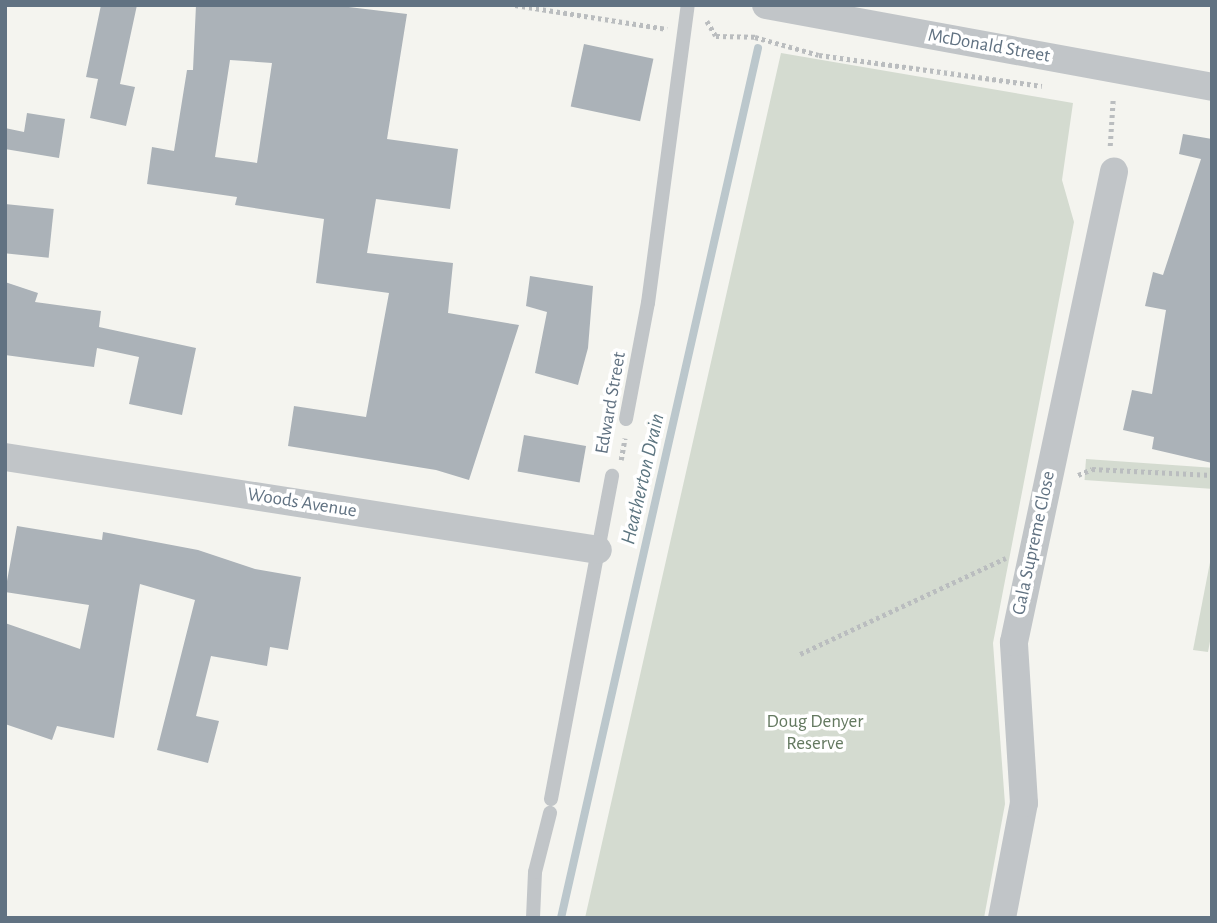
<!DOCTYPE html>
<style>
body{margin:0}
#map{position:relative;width:1217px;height:923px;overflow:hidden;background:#f4f4ef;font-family:"Alegreya Sans",sans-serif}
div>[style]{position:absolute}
.green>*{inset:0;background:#d4dbd0;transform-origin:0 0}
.stream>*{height:8px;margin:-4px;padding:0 4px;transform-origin:4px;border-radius:4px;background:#bbc7cc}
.building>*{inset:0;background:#abb2b8;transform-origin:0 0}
.path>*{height:4.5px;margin-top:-2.25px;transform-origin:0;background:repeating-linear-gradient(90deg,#babdbf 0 3.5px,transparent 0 7px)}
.lane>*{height:14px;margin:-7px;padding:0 7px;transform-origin:7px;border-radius:7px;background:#c1c5c8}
.street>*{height:28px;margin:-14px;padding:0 14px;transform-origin:14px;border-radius:14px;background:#c1c5c8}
span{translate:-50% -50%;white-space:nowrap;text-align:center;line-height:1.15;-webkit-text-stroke:7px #fff;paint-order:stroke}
.street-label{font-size:19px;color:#617282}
.park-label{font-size:19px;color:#647960}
.water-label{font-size:21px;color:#5c7580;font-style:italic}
.frame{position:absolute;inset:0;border:7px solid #617282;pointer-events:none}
</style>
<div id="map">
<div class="green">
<i style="clip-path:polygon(781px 53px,1073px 103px,1062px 180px,1074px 222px,993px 643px,1005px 804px,984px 918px,585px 918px)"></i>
<i style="left:1086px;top:459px;width:126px;height:21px;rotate:4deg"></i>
<i style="clip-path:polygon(1212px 552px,1212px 631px,1208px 652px,1193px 650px)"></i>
</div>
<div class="stream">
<i style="left:561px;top:918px;width:892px;rotate:-77.24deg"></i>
</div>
<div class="building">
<i style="clip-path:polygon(101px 5px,137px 5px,120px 84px,135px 87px,126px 126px,90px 118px,98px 79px,86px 77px)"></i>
<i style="clip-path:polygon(evenodd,196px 5px,332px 5px,407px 14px,387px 139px,458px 149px,450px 209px,376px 199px,367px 253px,453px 263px,448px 313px,519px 325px,469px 480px,436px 470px,288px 446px,294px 406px,366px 417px,389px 293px,316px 283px,324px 219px,235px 205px,237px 197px,147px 184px,152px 147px,174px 151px,187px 70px,193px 70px,196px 5px,230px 60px,272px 63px,257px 163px,215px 157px,230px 60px)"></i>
<i style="left:584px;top:44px;width:71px;height:64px;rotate:12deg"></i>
<i style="clip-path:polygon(27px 113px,65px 119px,59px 158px,5px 149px,5px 128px,24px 132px)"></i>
<i style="clip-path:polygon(1183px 134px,1212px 139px,1212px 463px,1152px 449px,1154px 437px,1123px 430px,1132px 390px,1152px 394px,1166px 310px,1145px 306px,1153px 272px,1163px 275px,1201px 159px,1179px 154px)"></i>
<i style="left:5px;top:204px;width:49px;height:49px;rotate:6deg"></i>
<i style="clip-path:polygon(530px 276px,593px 286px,588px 348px,578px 385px,535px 373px,547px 312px,526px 306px)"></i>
<i style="clip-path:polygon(5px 282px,38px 293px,35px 302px,101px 311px,99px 327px,196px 348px,182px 415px,129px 404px,139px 357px,97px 348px,94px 367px,5px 355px)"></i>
<i style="left:524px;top:435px;width:63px;height:37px;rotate:10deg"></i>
<i style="clip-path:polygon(17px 526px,102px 540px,103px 532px,198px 550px,255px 569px,301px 577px,288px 650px,270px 647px,267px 666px,211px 656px,196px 716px,219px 721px,208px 763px,157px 750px,195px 600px,140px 584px,114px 738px,57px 726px,52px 740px,5px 724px,5px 623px,80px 649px,89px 605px,5px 592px)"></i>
</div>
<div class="path">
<i style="left:515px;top:5px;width:154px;rotate:9deg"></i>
<i style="left:707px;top:21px;width:17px;rotate:59deg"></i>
<i style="left:716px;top:36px;width:39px;rotate:1deg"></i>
<i style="left:755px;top:37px;width:66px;rotate:15.7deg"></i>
<i style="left:819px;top:55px;width:225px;rotate:7.9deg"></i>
<i style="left:1110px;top:146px;width:48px;rotate:-86.4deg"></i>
<i style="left:621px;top:460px;width:22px;rotate:-80deg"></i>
<i style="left:1078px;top:475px;width:15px;rotate:-23deg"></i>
<i style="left:1092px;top:469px;width:120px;rotate:2.9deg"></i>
<i style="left:800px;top:654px;width:227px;rotate:-25deg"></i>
</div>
<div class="lane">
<i style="left:626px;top:419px;width:118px;rotate:-79.3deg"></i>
<i style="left:648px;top:303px;width:301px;rotate:-82.4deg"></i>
<i style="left:551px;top:799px;width:329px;rotate:-79.3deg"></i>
<i style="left:533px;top:918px;width:46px;rotate:-87.5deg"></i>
<i style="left:535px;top:872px;width:61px;rotate:-75.7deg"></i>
</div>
<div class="street">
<i style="left:766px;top:5px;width:453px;rotate:10.4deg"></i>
<i style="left:5px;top:457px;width:600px;rotate:8.91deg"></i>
<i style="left:1002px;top:918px;width:117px;rotate:-79.2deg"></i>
<i style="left:1024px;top:803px;width:161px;rotate:-93.6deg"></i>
<i style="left:1014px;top:642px;width:481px;rotate:-78deg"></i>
</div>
<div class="street-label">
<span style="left:989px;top:46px;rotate:10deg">McDonald Street</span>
<span style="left:611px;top:403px;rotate:-80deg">Edward Street</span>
<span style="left:302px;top:503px;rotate:9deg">Woods Avenue</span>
<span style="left:1034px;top:543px;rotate:-78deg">Gala Supreme Close</span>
</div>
<div class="park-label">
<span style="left:815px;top:733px">Doug Denyer<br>Reserve</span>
</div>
<div class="water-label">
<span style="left:643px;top:479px;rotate:-77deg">Heatherton Drain</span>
</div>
<div class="frame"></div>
</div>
